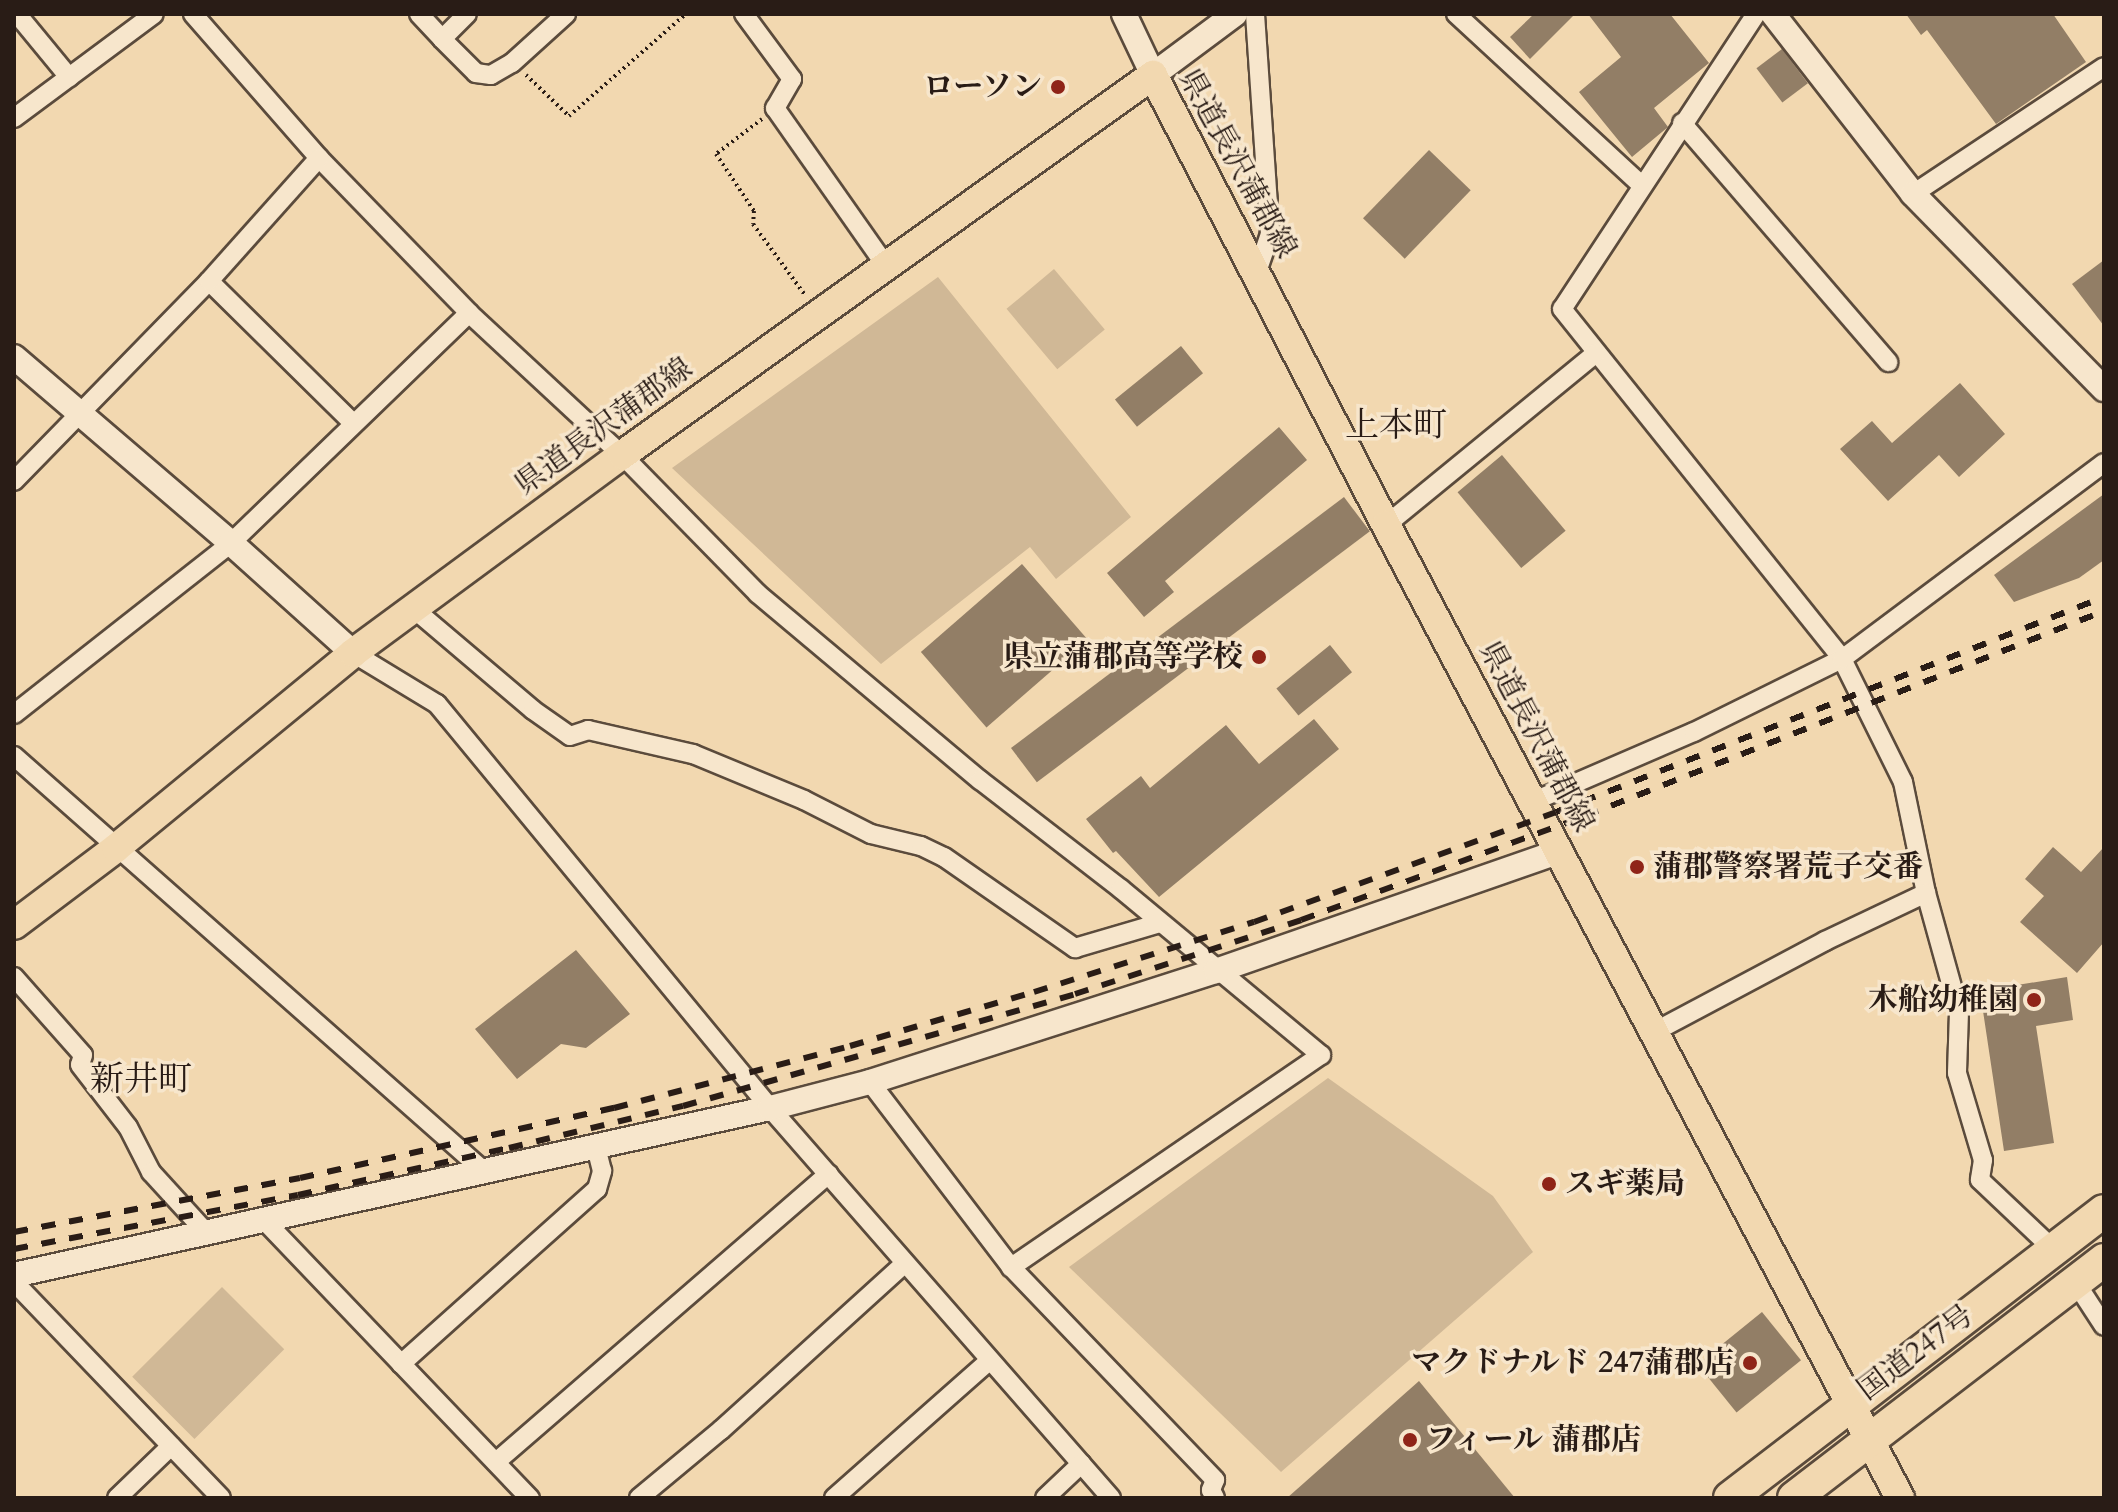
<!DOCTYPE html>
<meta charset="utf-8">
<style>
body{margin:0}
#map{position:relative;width:2118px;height:1512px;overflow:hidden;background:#f2d8b0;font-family:Cardo,"Noto Serif JP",serif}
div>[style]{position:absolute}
.green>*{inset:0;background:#d0b896;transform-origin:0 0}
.building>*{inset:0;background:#927e66;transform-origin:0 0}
.path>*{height:4px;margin-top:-2px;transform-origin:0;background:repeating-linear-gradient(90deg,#291c16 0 2px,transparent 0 6px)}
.roads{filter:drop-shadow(2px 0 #5b4b3c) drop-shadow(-2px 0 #5b4b3c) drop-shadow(0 2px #5b4b3c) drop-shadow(0 -2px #5b4b3c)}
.street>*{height:18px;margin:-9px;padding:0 9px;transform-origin:9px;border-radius:9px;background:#f7e6cc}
.secondary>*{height:24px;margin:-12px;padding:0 12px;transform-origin:12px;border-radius:12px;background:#f7e6cc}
.primary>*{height:28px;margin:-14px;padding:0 14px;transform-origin:14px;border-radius:14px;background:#f2d8b0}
.highway>*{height:32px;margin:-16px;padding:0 16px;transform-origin:16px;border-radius:16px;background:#f2d8b0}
.rail>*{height:6px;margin-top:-3px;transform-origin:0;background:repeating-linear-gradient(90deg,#291c16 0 14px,transparent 0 28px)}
.dots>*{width:22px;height:22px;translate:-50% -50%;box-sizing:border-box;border:4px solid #f7e6cc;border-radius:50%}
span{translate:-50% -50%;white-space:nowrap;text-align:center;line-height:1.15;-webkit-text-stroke:7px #f7e6cc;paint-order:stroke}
.poi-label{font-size:30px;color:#291c16;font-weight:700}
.right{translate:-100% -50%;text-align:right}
.left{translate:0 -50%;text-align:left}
.street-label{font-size:30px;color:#291c16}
.quarter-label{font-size:34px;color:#291c16}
.frame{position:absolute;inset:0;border:16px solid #291c16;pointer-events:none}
</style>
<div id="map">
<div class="green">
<i style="left:1054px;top:269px;width:79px;height:62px;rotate:50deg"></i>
<i style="clip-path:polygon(938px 277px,1131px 517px,1056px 579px,1030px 547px,881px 664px,672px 468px)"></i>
<i style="clip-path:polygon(1328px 1078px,1493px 1196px,1533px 1252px,1281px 1472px,1069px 1267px)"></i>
<i style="left:222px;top:1287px;width:88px;height:127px;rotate:45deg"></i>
</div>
<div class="building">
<i style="clip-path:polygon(1534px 14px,1575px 14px,1530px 59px,1510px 37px)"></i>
<i style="clip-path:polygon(1588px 14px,1670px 14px,1709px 63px,1654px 108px,1668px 127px,1632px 157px,1579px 92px,1621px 57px)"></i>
<i style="clip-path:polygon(1906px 14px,2053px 14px,2086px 62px,1996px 124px,1927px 30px,1921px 35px)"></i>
<i style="left:1782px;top:49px;width:43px;height:32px;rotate:53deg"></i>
<i style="left:1429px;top:150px;width:58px;height:95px;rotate:44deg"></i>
<i style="clip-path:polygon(2104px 260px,2104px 326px,2072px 284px)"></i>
<i style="left:1181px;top:346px;width:35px;height:85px;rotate:51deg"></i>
<i style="clip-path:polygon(1960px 383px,2005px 434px,1959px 477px,1939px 455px,1888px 501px,1840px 449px,1872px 421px,1892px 443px)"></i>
<i style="clip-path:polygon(1279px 427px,1307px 460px,1165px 581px,1174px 592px,1144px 617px,1107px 573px)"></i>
<i style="left:1502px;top:455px;width:99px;height:58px;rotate:50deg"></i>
<i style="clip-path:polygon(2104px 494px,2104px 560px,2079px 578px,2014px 602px,1994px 575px)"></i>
<i style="left:1344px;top:497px;width:43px;height:417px;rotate:53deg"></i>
<i style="left:1022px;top:564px;width:100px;height:134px;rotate:49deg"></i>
<i style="left:1330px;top:645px;width:35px;height:69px;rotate:51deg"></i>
<i style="clip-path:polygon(1314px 719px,1339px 749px,1159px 897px,1116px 851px,1113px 853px,1086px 819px,1141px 776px,1150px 788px,1226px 725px,1259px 764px)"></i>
<i style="clip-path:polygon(2053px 847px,2081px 872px,2104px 847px,2104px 942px,2077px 973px,2020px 922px,2044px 896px,2025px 879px)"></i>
<i style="clip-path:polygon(576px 950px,630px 1014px,586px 1048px,561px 1044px,517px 1079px,475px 1029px)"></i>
<i style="clip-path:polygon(2067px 977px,2073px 1020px,2036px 1026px,2054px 1143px,2004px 1151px,1980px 991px)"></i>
<i style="left:1762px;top:1312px;width:62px;height:83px;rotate:51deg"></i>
<i style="clip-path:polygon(1419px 1381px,1515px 1498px,1287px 1498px)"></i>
</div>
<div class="path">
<i style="left:526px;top:75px;width:59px;rotate:43.6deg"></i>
<i style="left:569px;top:116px;width:155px;rotate:-41.1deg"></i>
<i style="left:762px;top:119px;width:58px;rotate:142.7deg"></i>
<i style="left:716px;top:154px;width:69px;rotate:56.3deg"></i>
<i style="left:754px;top:211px;width:13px;rotate:94deg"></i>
<i style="left:753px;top:224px;width:88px;rotate:53.8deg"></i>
</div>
<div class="roads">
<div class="street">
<i style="left:17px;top:14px;width:82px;rotate:50.5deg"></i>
<i style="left:193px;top:14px;width:191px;rotate:48.8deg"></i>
<i style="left:319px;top:158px;width:216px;rotate:45.9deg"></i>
<i style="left:469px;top:313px;width:209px;rotate:42.9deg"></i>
<i style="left:622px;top:455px;width:194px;rotate:45.6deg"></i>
<i style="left:758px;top:594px;width:290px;rotate:40deg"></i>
<i style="left:980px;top:780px;width:178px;rotate:37.7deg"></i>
<i style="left:1121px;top:889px;width:260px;rotate:39.7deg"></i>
<i style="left:1321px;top:1055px;width:376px;rotate:145.6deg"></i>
<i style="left:419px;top:14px;width:34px;rotate:47deg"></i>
<i style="left:442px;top:39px;width:35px;rotate:-45deg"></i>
<i style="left:744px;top:14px;width:81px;rotate:53.6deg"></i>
<i style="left:792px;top:79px;width:34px;rotate:120deg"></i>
<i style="left:775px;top:108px;width:193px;rotate:54.9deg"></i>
<i style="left:1255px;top:14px;width:221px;rotate:86.1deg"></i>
<i style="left:1270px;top:234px;width:40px;rotate:108.9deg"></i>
<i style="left:1456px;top:14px;width:252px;rotate:42.7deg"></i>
<i style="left:1756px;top:14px;width:353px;rotate:123.3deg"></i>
<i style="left:1562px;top:309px;width:448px;rotate:51.3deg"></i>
<i style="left:1842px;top:659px;width:137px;rotate:63.6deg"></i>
<i style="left:1903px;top:782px;width:113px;rotate:78.3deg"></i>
<i style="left:1926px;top:893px;width:123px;rotate:74.5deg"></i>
<i style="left:1959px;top:1012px;width:61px;rotate:91.9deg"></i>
<i style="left:1957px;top:1073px;width:91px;rotate:73.4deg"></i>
<i style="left:1983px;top:1160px;width:20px;rotate:99deg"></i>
<i style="left:1980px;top:1180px;width:100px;rotate:43.4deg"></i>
<i style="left:442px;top:39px;width:48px;rotate:45deg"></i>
<i style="left:476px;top:73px;width:15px;rotate:8deg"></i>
<i style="left:491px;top:75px;width:24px;rotate:-30deg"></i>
<i style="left:512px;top:63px;width:73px;rotate:-42.2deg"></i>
<i style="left:14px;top:118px;width:174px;rotate:-36.6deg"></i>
<i style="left:1682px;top:123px;width:316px;rotate:49.2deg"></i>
<i style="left:1913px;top:194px;width:229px;rotate:-33.6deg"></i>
<i style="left:209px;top:281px;width:202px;rotate:44.6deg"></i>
<i style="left:14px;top:481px;width:279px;rotate:-45.7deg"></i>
<i style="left:209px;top:281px;width:165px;rotate:-48.2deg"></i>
<i style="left:1386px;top:525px;width:270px;rotate:-39.3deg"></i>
<i style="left:414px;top:609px;width:156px;rotate:40.3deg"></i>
<i style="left:533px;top:710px;width:45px;rotate:35.1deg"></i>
<i style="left:570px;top:736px;width:19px;rotate:-18deg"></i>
<i style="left:588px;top:730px;width:108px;rotate:12.9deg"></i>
<i style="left:693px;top:754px;width:120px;rotate:22.5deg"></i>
<i style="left:804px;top:800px;width:75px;rotate:26.9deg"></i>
<i style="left:871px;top:834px;width:51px;rotate:13.5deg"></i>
<i style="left:921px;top:846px;width:25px;rotate:26deg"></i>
<i style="left:944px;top:857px;width:160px;rotate:34.8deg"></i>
<i style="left:1075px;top:948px;width:89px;rotate:-16.4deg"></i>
<i style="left:353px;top:653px;width:98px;rotate:31.3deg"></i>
<i style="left:437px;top:704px;width:524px;rotate:50.5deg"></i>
<i style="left:770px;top:1108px;width:518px;rotate:48.83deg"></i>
<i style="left:14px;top:714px;width:276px;rotate:-38.2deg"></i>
<i style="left:231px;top:543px;width:331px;rotate:-44deg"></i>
<i style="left:14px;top:756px;width:628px;rotate:41.45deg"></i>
<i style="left:1532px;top:802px;width:176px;rotate:-23.4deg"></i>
<i style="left:1694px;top:732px;width:165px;rotate:-26.3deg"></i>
<i style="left:1842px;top:659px;width:327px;rotate:-36.8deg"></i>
<i style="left:14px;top:977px;width:104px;rotate:48.5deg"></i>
<i style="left:83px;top:1055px;width:10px;rotate:107deg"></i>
<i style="left:80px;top:1065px;width:78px;rotate:52.3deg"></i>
<i style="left:128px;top:1127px;width:51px;rotate:62.9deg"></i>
<i style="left:151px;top:1172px;width:79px;rotate:47.6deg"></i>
<i style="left:1654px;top:1032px;width:194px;rotate:-28deg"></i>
<i style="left:1825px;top:941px;width:112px;rotate:-25.4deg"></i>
<i style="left:870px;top:1082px;width:233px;rotate:52.7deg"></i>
<i style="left:1011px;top:1267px;width:295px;rotate:46.2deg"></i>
<i style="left:1215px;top:1480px;width:11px;rotate:112deg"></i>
<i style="left:1211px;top:1490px;width:9px;rotate:63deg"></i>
<i style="left:262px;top:1218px;width:388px;rotate:46.3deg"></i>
<i style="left:14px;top:1282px;width:299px;rotate:46.2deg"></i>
<i style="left:2076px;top:1283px;width:51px;rotate:56.9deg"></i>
<i style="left:401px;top:1364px;width:263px;rotate:-41.8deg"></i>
<i style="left:597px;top:1189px;width:19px;rotate:-74deg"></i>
<i style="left:602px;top:1171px;width:25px;rotate:-104deg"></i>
<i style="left:496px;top:1462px;width:440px;rotate:-40.9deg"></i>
<i style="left:117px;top:1498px;width:75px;rotate:-43.9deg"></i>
<i style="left:639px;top:1498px;width:107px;rotate:-39.7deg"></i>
<i style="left:721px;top:1430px;width:248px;rotate:-42.2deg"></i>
<i style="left:834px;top:1498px;width:208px;rotate:-41.5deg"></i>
<i style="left:1045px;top:1498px;width:50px;rotate:-43.4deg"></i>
</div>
<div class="secondary">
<i style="left:1124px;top:14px;width:68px;rotate:64.6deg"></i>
<i style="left:1153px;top:75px;width:102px;rotate:-36.6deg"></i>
<i style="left:1773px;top:14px;width:228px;rotate:52.1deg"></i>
<i style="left:1913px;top:194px;width:273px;rotate:45.6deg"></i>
<i style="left:14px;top:357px;width:286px;rotate:40.6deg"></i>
<i style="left:231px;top:543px;width:164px;rotate:42deg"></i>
<i style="left:14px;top:1275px;width:774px;rotate:-12.46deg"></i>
<i style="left:770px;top:1108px;width:103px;rotate:-14.6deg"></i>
<i style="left:870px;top:1082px;width:363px;rotate:-17.8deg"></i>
<i style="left:1216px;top:971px;width:362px;rotate:-19.2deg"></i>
</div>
<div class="primary">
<i style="left:14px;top:925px;width:128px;rotate:-37deg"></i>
<i style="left:116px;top:848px;width:307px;rotate:-39.4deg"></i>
<i style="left:353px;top:653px;width:334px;rotate:-36.4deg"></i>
<i style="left:622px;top:455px;width:653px;rotate:-35.59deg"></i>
<i style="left:1153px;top:75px;width:507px;rotate:62.63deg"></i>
<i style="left:1386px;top:525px;width:1100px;rotate:62.15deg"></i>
</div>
<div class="highway">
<i style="left:1730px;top:1498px;width:471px;rotate:-37.5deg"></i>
<i style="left:1794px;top:1498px;width:391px;rotate:-37.5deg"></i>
</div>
</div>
<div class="rail">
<i style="left:14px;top:1232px;width:291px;rotate:-10.7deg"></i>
<i style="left:300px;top:1178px;width:322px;rotate:-12.6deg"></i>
<i style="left:614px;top:1108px;width:244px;rotate:-14.7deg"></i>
<i style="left:850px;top:1046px;width:192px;rotate:-16.4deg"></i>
<i style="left:1034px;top:992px;width:231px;rotate:-17.7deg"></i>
<i style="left:1254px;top:922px;width:321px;rotate:-20deg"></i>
<i style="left:1556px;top:812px;width:589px;rotate:-21.42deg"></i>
<i style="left:14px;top:1249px;width:289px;rotate:-10.8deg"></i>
<i style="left:298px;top:1195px;width:216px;rotate:-12.6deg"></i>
<i style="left:509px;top:1148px;width:179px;rotate:-13.6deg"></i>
<i style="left:683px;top:1106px;width:408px;rotate:-15.9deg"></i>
<i style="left:1075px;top:994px;width:238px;rotate:-18.1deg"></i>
<i style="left:1301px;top:920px;width:302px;rotate:-20.1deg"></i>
<i style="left:1585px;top:816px;width:558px;rotate:-21.55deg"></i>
</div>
<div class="dots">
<i style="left:1058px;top:87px;background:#8f2418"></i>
<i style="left:1259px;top:657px;background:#8f2418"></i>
<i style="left:1637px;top:867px;background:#8f2418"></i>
<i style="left:2034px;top:1000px;background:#8f2418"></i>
<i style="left:1549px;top:1184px;background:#8f2418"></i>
<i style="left:1750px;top:1363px;background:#8f2418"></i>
<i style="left:1410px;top:1440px;background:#8f2418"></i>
</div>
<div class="poi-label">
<span class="right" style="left:1042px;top:87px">ローソン</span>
<span class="right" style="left:1243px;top:657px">県立蒲郡高等学校</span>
<span class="left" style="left:1653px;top:867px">蒲郡警察署荒子交番</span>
<span class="right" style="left:2018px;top:1000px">木船幼稚園</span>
<span class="left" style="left:1565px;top:1184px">スギ薬局</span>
<span class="right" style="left:1734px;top:1363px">マクドナルド 247蒲郡店</span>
<span class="left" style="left:1426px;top:1440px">フィール 蒲郡店</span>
</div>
<div class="street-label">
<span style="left:1237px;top:164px;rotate:61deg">県道長沢蒲郡線</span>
<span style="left:604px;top:427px;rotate:-36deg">県道長沢蒲郡線</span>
<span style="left:1536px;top:737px;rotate:62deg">県道長沢蒲郡線</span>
<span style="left:1916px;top:1353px;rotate:-37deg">国道247号</span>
</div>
<div class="quarter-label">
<span style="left:1396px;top:426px">上本町</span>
<span style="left:141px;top:1080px">新井町</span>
</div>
<div class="frame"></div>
</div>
